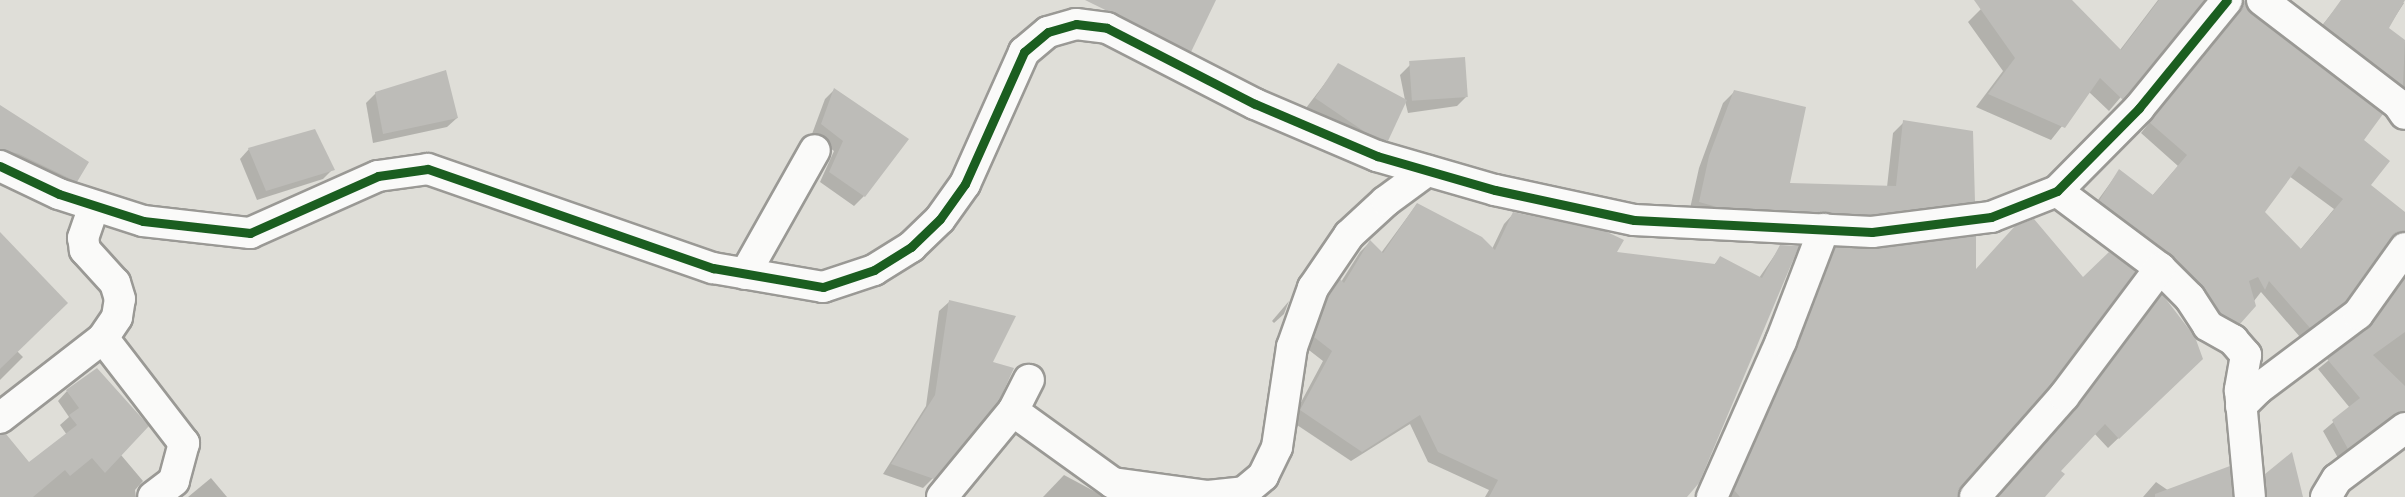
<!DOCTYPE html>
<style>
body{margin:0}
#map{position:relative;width:2405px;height:497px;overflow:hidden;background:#dfded8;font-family:"Fira Sans",sans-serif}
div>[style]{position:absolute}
.shadow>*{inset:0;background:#0003}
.building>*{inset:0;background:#bdbcb8;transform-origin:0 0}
.roads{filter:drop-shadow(2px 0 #9a9995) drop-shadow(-2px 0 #9a9995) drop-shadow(0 2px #9a9995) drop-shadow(0 -2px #9a9995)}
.street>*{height:30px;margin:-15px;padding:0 15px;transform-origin:15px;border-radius:15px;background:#fafaf9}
.cycleway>*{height:9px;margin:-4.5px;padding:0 4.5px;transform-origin:4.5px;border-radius:4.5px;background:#1b5e20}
span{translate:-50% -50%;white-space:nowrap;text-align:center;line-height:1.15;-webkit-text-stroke:5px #efeee2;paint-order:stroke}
</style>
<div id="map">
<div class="shadow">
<i style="clip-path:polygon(1126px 0,1214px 0,1190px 51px,1180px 60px,1113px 26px)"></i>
<i style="clip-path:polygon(1990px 0,2070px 0,2120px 50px,2158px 0,2203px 0,2109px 111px,2089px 92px,2051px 140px,1976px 107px,2003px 71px,1968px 22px)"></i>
<i style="clip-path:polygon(evenodd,2237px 0,2244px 0,2244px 7px,2362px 140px,2369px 185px,2405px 214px,2405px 246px,2397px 240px,2389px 241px,2344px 301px,2300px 337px,2261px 292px,2229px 333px,2090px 211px,2119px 171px,2152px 196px,2178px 166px,2141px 133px,2231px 22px,2237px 0,2289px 176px,2334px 209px,2300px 250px,2263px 212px,2289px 176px)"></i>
<i style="clip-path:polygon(2350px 0,2404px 3px,2387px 29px,2405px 42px,2405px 108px,2312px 38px,2340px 3px)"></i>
<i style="clip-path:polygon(1339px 65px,1405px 100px,1400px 75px,1410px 65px,1467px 96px,1457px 106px,1408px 113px,1405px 101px,1386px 140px,1377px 150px,1355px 141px,1306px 108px)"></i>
<i style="clip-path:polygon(834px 90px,864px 196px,854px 206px,820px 182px,834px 151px,812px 134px,825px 99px)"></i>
<i style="clip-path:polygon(1734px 92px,1788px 184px,1887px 187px,1893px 133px,1904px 122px,1973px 201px,1962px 212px,1860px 225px,1689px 213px,1699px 168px,1723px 103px)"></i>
<i style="clip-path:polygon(376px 93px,457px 118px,447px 127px,373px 143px,366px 103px)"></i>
<i style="clip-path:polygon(0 107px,76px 181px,67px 189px,0 160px)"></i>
<i style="clip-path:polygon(249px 149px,333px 169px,323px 179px,257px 200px,240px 159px)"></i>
<i style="clip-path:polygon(1417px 204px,1492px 249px,1504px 224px,1514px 213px,1615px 254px,1714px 265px,1720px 258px,1759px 278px,1781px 246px,1685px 497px,1485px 497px,1489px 490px,1428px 462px,1410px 424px,1351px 461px,1291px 421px,1323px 361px,1305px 347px,1319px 308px,1341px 282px,1360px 252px,1370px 242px,1381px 253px)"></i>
<i style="clip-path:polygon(0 248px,17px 351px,23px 357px,0 380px)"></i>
<i style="clip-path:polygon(1836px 249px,1961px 485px,1958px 497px,1726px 497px,1826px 259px)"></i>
<i style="clip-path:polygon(2405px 276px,2405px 418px,2383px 423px,2338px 458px,2323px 431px,2350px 408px,2318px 369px,2366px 330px)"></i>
<i style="clip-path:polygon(2162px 297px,2191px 369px,2108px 448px,2094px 433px,2059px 471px,2043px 497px,1999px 497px,2067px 419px)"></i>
<i style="clip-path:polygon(1289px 301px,1284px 314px,1274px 323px,1272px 321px)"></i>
<i style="clip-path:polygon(949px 302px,933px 478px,923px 488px,883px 474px,926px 406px,939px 311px)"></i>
<i style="clip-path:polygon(67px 391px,143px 481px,135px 490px,136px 497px,0 497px,0 438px,29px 464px,67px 435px,60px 425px,69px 417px,58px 401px)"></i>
<i style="clip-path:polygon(1064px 475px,1105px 497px,1043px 497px)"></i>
<i style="clip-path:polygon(2266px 475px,2302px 497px,2255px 497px,2254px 487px)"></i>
<i style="clip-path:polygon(211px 478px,227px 497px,188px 497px)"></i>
<i style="clip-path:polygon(2156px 482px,2169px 491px,2233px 497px,2143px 497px)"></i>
</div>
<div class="building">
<i style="clip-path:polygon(1085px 0,1216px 0,1191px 52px)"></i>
<i style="clip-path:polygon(1974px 0,2072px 0,2121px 50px,2159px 0,2205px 0,2123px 100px,2100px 78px,2065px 128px,1988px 94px,2015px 58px)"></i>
<i style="clip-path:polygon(evenodd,2244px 0,2252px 14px,2383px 114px,2364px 140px,2390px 161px,2371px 185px,2405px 212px,2405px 231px,2391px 238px,2346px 302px,2310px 328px,2269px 281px,2265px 290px,2258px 277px,2249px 281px,2256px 306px,2240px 324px,2220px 313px,2202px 286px,2172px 256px,2099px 201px,2119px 169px,2153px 195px,2187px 155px,2149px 122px,2240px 11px,2244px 0,2299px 166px,2343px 199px,2301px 249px,2265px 212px,2299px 166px)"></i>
<i style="clip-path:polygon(2341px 0,2405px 0,2389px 28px,2405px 40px,2403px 86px,2323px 25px)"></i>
<i style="left:1465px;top:57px;width:40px;height:56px;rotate:86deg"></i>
<i style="clip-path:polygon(1338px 63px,1407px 100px,1388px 141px,1365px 132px,1315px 98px)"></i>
<i style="clip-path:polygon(446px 70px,458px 118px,383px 134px,375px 92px)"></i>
<i style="clip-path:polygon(834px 88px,909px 139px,865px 197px,829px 172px,843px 141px,821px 124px)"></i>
<i style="clip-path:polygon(1734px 90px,1806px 107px,1790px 183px,1896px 186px,1903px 120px,1973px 131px,1975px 202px,1871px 215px,1717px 207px,1699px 202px,1709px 156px)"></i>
<i style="clip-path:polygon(0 105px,89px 162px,77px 182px,19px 154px,0 149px)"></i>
<i style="clip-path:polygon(315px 129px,335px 170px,266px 191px,248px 148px)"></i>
<i style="clip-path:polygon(1417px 203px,1482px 237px,1495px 250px,1513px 212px,1605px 231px,1624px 240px,1617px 252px,1715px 264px,1720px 256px,1762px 278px,1780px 245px,1799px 246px,1699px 483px,1687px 497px,1489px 497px,1498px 480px,1438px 452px,1420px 415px,1362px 452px,1300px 410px,1332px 351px,1314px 337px,1329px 296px,1340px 279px,1344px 283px,1370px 240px,1383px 253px)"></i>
<i style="clip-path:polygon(2034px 219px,2083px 277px,2109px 252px,2136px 271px,2051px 385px,1962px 486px,1958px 497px,1740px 497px,1734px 490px,1797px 348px,1835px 247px,1874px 249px,1976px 236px,1976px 269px,2015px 226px)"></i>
<i style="clip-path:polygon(0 232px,68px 303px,0 369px)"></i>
<i style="clip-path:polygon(2405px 278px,2405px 332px,2373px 355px,2405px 386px,2405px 411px,2395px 414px,2348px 449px,2332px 420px,2360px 398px,2327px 359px,2372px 324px)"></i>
<i style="clip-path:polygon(2162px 294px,2195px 337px,2203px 359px,2119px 439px,2105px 424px,2061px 471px,2065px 474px,2045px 497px,1998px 497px,2077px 407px)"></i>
<i style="clip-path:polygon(949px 300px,1016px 316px,993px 362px,1014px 368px,999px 401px,934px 479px,891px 464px,935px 395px)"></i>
<i style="clip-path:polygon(97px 368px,149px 426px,105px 473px,92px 458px,70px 476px,65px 470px,33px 497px,0 497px,0 435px,6px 434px,29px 462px,77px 425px,69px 415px,79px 408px,66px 390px)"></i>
<i style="clip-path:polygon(2292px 452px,2303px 497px,2267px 497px,2265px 474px)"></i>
<i style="clip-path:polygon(2230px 466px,2233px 497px,2155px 497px,2155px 494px)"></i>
</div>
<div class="roads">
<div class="street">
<i style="left:2262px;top:0;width:171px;rotate:37.4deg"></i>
<i style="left:2398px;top:104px;width:12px;rotate:55deg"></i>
<i style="left:0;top:166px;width:65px;rotate:25.4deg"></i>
<i style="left:59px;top:194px;width:88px;rotate:17.8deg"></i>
<i style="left:143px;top:221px;width:108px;rotate:6.4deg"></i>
<i style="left:250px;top:233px;width:140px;rotate:-24deg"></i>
<i style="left:378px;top:176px;width:50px;rotate:-8deg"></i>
<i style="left:428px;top:169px;width:302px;rotate:19.2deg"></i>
<i style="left:713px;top:268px;width:112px;rotate:9.8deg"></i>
<i style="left:823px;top:287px;width:54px;rotate:-18.4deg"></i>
<i style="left:874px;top:270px;width:44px;rotate:-31.9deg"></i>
<i style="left:911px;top:247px;width:40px;rotate:-44deg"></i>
<i style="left:940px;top:219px;width:43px;rotate:-54.5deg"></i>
<i style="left:965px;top:184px;width:145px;rotate:-65.9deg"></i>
<i style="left:1024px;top:52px;width:31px;rotate:-40deg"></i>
<i style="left:1048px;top:32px;width:29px;rotate:-16deg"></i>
<i style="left:1076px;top:24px;width:31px;rotate:7deg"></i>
<i style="left:1107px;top:28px;width:166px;rotate:27.2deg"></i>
<i style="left:1255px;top:104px;width:133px;rotate:23.1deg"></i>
<i style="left:1377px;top:156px;width:123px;rotate:16.1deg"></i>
<i style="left:1495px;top:190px;width:142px;rotate:12.2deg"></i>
<i style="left:1634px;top:220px;width:238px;rotate:2.9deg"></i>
<i style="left:1872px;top:232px;width:120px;rotate:-7.2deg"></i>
<i style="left:1991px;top:217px;width:71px;rotate:-21.5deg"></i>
<i style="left:2057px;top:191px;width:117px;rotate:-45.3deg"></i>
<i style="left:2139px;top:108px;width:139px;rotate:-50.8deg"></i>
<i style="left:2057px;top:191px;width:129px;rotate:36.8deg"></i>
<i style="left:2160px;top:268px;width:42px;rotate:45deg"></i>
<i style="left:2190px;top:298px;width:33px;rotate:57deg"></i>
<i style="left:2208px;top:326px;width:29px;rotate:29deg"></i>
<i style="left:2233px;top:340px;width:20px;rotate:49deg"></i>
<i style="left:2246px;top:355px;width:36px;rotate:100deg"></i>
<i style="left:2240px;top:390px;width:107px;rotate:84.7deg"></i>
<i style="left:745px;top:274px;width:142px;rotate:-60.6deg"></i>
<i style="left:103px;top:338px;width:133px;rotate:52.4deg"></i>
<i style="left:184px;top:443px;width:39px;rotate:105deg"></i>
<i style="left:174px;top:481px;width:26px;rotate:143deg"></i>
<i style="left:2241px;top:406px;width:24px;rotate:-45deg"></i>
<i style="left:2258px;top:389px;width:125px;rotate:-36.9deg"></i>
<i style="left:2358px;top:314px;width:81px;rotate:-54.5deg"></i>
<i style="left:1013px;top:411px;width:123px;rotate:35.8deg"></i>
<i style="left:1113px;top:483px;width:96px;rotate:7.8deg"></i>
<i style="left:1208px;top:496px;width:36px;rotate:-6deg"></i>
<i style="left:1244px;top:492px;width:25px;rotate:-40deg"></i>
<i style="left:1263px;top:476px;width:32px;rotate:-64deg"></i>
<i style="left:1277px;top:447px;width:101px;rotate:-81.5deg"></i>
<i style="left:1292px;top:347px;width:63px;rotate:-70.4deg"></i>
<i style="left:1313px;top:288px;width:64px;rotate:-55.8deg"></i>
<i style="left:1349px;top:235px;width:50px;rotate:-42.6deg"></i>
<i style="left:1386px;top:201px;width:51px;rotate:-36.2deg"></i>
<i style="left:0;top:418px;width:130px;rotate:-37.8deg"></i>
<i style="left:103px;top:338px;width:25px;rotate:-56deg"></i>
<i style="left:117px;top:317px;width:18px;rotate:-81deg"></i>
<i style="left:120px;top:299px;width:17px;rotate:-107deg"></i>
<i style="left:115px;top:283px;width:45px;rotate:-132.3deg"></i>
<i style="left:85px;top:250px;width:12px;rotate:-99deg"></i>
<i style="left:83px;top:238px;width:34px;rotate:-71deg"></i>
<i style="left:942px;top:497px;width:112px;rotate:-50.5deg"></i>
<i style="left:1013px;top:411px;width:35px;rotate:-63deg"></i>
<i style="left:1712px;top:497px;width:171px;rotate:-66.1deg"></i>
<i style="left:1781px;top:341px;width:120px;rotate:-69deg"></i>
<i style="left:1975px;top:497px;width:135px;rotate:-48.6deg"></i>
<i style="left:2064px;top:396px;width:160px;rotate:-53.1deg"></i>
<i style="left:2326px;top:497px;width:21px;rotate:-59deg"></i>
<i style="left:2337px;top:479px;width:85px;rotate:-36.9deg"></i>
</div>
</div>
<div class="cycleway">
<i style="left:0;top:166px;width:65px;rotate:25.4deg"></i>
<i style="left:59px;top:194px;width:88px;rotate:17.8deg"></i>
<i style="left:143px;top:221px;width:108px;rotate:6.4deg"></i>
<i style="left:250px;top:233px;width:140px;rotate:-24deg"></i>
<i style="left:378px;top:176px;width:50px;rotate:-8deg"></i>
<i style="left:428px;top:169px;width:302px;rotate:19.2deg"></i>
<i style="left:713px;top:268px;width:112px;rotate:9.8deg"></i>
<i style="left:823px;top:287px;width:54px;rotate:-18.4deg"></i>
<i style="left:874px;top:270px;width:44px;rotate:-31.9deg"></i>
<i style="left:911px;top:247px;width:40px;rotate:-44deg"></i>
<i style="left:940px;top:219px;width:43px;rotate:-54.5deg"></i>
<i style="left:965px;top:184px;width:145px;rotate:-65.9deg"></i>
<i style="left:1024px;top:52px;width:31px;rotate:-40deg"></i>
<i style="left:1048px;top:32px;width:29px;rotate:-16deg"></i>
<i style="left:1076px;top:24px;width:31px;rotate:7deg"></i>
<i style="left:1107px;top:28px;width:166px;rotate:27.2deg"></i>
<i style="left:1255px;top:104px;width:133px;rotate:23.1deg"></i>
<i style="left:1377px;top:156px;width:123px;rotate:16.1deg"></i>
<i style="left:1495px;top:190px;width:142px;rotate:12.2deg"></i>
<i style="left:1634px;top:220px;width:238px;rotate:2.9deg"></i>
<i style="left:1872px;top:232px;width:120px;rotate:-7.2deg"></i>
<i style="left:1991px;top:217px;width:71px;rotate:-21.5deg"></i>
<i style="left:2057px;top:191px;width:117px;rotate:-45.3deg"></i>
<i style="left:2139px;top:108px;width:139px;rotate:-50.8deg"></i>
</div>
</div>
